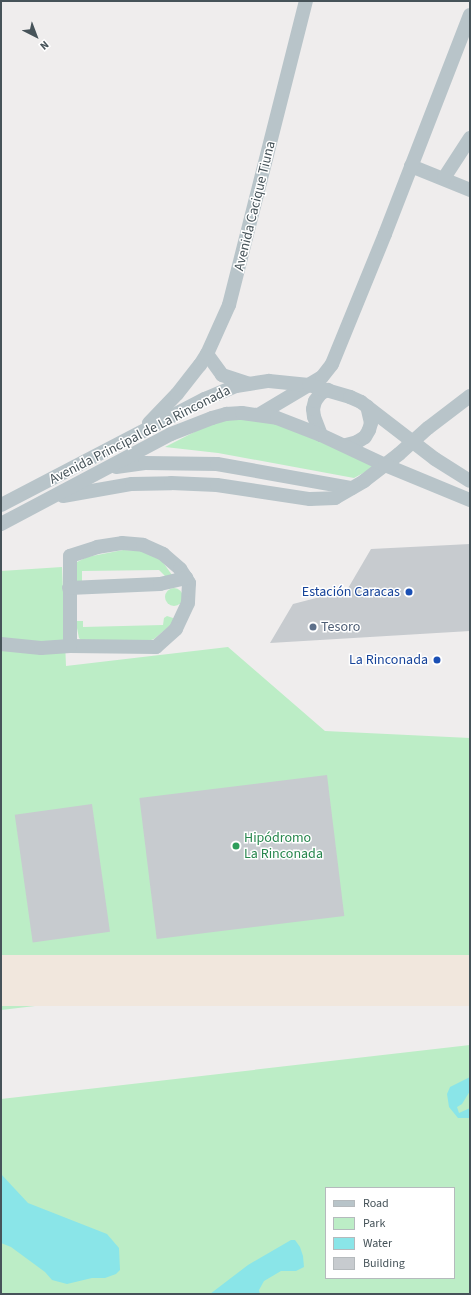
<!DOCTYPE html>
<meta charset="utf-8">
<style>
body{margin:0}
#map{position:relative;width:471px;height:1295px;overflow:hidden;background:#efeded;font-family:"Source Sans 3",sans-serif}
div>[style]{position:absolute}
.green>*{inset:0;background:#bcedc6}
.round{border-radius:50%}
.sand>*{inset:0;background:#f1e7dd;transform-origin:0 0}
.water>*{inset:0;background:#8ae5e8}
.building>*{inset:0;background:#c7cbcf;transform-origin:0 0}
.minor>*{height:14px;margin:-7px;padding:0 7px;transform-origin:7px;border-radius:7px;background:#b8c4c9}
.dots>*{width:11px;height:11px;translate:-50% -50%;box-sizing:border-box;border:2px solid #fff;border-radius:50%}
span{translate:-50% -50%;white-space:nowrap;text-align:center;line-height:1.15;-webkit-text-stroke:3px #fff;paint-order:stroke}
.street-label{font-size:14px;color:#465359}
.transit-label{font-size:14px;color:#164399}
.right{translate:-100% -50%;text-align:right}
.service-label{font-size:14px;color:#4e5e75}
.left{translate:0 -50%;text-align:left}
.leisure-label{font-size:14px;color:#27864d}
.frame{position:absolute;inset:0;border:2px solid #465359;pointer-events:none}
.legend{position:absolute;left:325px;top:1187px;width:130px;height:92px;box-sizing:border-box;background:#fff;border:1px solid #b5babd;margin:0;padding:5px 7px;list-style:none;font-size:12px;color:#465359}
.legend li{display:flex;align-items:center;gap:8px;height:20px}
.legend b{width:20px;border:1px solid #b5babd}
.north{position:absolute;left:16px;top:16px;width:40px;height:40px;-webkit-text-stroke:3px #fff;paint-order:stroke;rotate:138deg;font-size:11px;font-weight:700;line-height:16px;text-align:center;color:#465359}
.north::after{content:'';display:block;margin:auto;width:14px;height:18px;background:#465359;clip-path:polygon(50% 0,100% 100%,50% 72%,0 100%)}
</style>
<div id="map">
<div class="green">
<i style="clip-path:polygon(238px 418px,262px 420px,299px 432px,376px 466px,354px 478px,218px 453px,165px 447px,214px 422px)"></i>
<i style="clip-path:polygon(123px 550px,143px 551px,162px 561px,172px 575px,167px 578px,159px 570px,82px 571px,82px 583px,73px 583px,77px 562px,87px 557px)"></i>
<i style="clip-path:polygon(62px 567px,66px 666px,228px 647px,325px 731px,470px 738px,470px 955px,1px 1010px,1px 571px)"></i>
<i class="round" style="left:165px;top:588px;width:18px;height:18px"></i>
<i style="clip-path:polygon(167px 616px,173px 618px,173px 623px,154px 639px,145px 642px,83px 642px,79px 638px,77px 628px,77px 621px,83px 621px,83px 627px,163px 625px,164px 618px)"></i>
<i style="clip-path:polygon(evenodd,470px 1045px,470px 1294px,1px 1294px,1px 1099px,470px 1045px,326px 1188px,454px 1188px,454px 1278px,326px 1278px,326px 1188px)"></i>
</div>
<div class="sand">
<i style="left:470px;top:955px;width:51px;height:472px;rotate:90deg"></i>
</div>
<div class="water">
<i style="clip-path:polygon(470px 1077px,470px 1091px,462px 1104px,457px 1107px,459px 1113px,470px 1108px,470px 1118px,458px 1118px,449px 1107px,447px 1094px,450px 1087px)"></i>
<i style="clip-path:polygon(1px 1174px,28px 1203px,107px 1234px,119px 1248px,120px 1270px,116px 1274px,105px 1278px,92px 1278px,67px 1284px,52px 1280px,45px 1272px,11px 1247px,1px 1243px)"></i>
<i style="clip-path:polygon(291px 1240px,295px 1240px,300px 1247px,303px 1256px,304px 1267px,296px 1271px,281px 1271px,264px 1281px,259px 1290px,260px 1294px,210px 1294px,248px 1265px)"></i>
</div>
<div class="building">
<i style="clip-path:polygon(470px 544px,470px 631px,270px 643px,293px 604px,347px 590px,371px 549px)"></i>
<i style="left:327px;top:775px;width:142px;height:189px;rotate:83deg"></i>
<i style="left:92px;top:804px;width:129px;height:78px;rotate:82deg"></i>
</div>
<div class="minor">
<i style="left:411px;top:166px;width:64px;rotate:22.1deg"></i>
<i style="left:444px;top:178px;width:48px;rotate:-57deg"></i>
<i style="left:207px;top:354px;width:26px;rotate:54deg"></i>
<i style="left:222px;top:375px;width:28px;rotate:18deg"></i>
<i style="left:260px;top:414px;width:72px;rotate:-30.8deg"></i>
<i style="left:322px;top:377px;width:16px;rotate:-52deg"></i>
<i style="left:332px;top:364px;width:140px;rotate:-67.8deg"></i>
<i style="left:385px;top:234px;width:235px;rotate:-68.8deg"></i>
<i style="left:149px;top:423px;width:40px;rotate:-46deg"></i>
<i style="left:177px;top:394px;width:37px;rotate:-52deg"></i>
<i style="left:200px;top:365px;width:13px;rotate:-58deg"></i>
<i style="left:207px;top:354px;width:54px;rotate:-65.8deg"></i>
<i style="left:229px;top:305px;width:314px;rotate:-75.8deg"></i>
<i style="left:321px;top:435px;width:19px;rotate:-111deg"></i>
<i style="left:314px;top:417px;width:8px;rotate:-97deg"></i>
<i style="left:313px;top:409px;width:8px;rotate:-76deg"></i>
<i style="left:315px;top:401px;width:10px;rotate:-53deg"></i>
<i style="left:321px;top:393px;width:8px;rotate:-23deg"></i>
<i style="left:346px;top:445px;width:11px;rotate:-15deg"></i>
<i style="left:357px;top:442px;width:9px;rotate:-32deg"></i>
<i style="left:365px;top:437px;width:8px;rotate:-60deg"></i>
<i style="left:369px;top:430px;width:7px;rotate:-74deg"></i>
<i style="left:371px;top:423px;width:17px;rotate:-103deg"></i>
<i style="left:116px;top:467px;width:29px;rotate:-8deg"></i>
<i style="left:145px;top:463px;width:72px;rotate:0.8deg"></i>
<i style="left:217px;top:464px;width:137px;rotate:10.1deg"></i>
<i style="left:63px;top:496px;width:70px;rotate:-9.9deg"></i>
<i style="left:132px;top:484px;width:39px;rotate:-1deg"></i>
<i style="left:171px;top:483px;width:46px;rotate:2.5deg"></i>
<i style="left:217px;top:485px;width:94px;rotate:8.6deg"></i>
<i style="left:310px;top:499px;width:25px;rotate:-2deg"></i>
<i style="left:335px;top:498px;width:34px;rotate:-30deg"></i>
<i style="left:364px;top:481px;width:44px;rotate:-37.6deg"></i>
<i style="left:399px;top:454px;width:39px;rotate:-42deg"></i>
<i style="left:428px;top:428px;width:53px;rotate:-37.3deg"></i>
<i style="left:1px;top:505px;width:230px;rotate:-27.5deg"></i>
<i style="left:205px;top:399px;width:34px;rotate:-23deg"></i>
<i style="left:236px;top:386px;width:33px;rotate:-9deg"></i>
<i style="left:269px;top:381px;width:40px;rotate:5.7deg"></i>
<i style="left:309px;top:385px;width:43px;rotate:16.3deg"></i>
<i style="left:350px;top:397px;width:12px;rotate:24deg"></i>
<i style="left:361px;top:402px;width:93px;rotate:37.6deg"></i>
<i style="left:435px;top:459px;width:41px;rotate:32.2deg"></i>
<i style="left:1px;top:524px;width:192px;rotate:-27.9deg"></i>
<i style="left:171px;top:434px;width:44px;rotate:-21.3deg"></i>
<i style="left:212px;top:418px;width:15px;rotate:-16deg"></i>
<i style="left:226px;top:414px;width:16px;rotate:-4deg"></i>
<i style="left:242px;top:413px;width:35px;rotate:8deg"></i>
<i style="left:277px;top:418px;width:47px;rotate:21.1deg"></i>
<i style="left:321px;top:435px;width:71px;rotate:25.1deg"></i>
<i style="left:385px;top:465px;width:92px;rotate:22.4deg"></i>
<i style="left:122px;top:543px;width:21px;rotate:5deg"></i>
<i style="left:143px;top:545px;width:22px;rotate:24deg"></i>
<i style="left:163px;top:554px;width:23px;rotate:41deg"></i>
<i style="left:180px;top:569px;width:11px;rotate:56deg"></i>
<i style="left:186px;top:578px;width:6px;rotate:59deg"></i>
<i style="left:189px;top:583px;width:20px;rotate:93deg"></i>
<i style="left:188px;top:603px;width:29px;rotate:115deg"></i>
<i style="left:176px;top:629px;width:27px;rotate:138deg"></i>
<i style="left:156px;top:647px;width:86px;rotate:-179.3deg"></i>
<i style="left:70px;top:646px;width:90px;rotate:-90deg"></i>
<i style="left:70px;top:556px;width:28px;rotate:-18deg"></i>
<i style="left:97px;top:547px;width:25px;rotate:-9deg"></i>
<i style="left:69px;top:588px;width:91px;rotate:-2.5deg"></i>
<i style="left:160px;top:584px;width:27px;rotate:-13deg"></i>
<i style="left:1px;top:644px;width:40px;rotate:5.7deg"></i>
<i style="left:41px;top:648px;width:29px;rotate:-4deg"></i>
</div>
<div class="dots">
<i style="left:409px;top:592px;background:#1a4fb4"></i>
<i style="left:313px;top:627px;background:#5c6f8a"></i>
<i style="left:437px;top:660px;background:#1a4fb4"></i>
<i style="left:236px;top:846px;background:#2e9e5b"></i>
</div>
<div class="street-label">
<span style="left:255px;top:206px;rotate:-76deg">Avenida Cacique Tiuna</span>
<span style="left:140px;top:435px;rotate:-27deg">Avenida Principal de La Rinconada</span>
</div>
<div class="transit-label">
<span class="right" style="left:400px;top:592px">Estación Caracas</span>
<span class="right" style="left:428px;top:660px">La Rinconada</span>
</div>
<div class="service-label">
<span class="left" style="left:321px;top:627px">Tesoro</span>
</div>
<div class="leisure-label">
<span class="left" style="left:244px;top:846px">Hipódromo<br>La Rinconada</span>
</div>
<div class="frame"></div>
<ul class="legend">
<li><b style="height:5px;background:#b8c4c9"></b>Road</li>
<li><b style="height:11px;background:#bcedc6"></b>Park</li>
<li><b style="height:11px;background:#8ae5e8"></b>Water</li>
<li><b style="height:11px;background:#c7cbcf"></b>Building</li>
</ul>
<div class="north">N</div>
</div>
